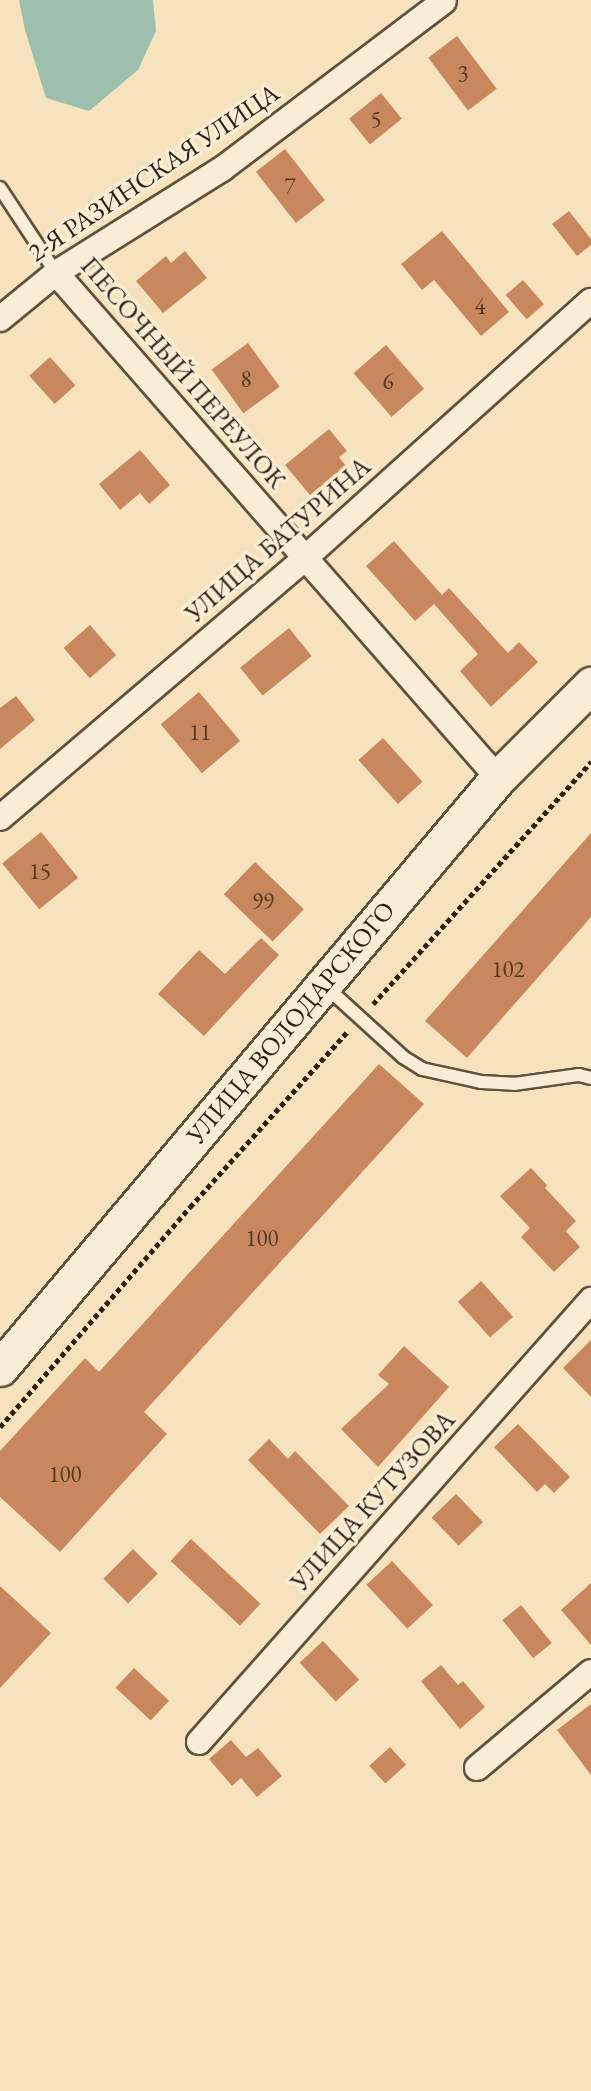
<!DOCTYPE html>
<meta charset="utf-8">
<style>
body{margin:0}
#map{position:relative;width:591px;height:2091px;overflow:hidden;background:#f6e3be;font-family:"EB Garamond",serif}
div>[style]{position:absolute}
.water>*{inset:0;background:#9dbfad}
.building>*{inset:0;background:#c9875d;transform-origin:0 0}
.path>*{height:4.5px;margin-top:-2.25px;transform-origin:0;background:repeating-linear-gradient(90deg,#2d2112 0 5px,transparent 0 8.5px)}
.roads{filter:drop-shadow(2px 0 #5f523d) drop-shadow(-2px 0 #5f523d) drop-shadow(0 2px #5f523d) drop-shadow(0 -2px #5f523d)}
.lane>*{height:12px;margin:-6px;padding:0 6px;transform-origin:6px;border-radius:6px;background:#f9edd5}
.street>*{height:24px;margin:-12px;padding:0 12px;transform-origin:12px;border-radius:12px;background:#f9edd5}
.secondary>*{height:35px;margin:-17.5px;padding:0 17.5px;transform-origin:17.5px;border-radius:17.5px;background:#f9edd5}
span{translate:-50% -50%;white-space:nowrap;text-align:center;line-height:1.15;-webkit-text-stroke:7px #f9edd5;paint-order:stroke}
.number-label{font-size:23px;color:#543a25}
.number-label span{-webkit-text-stroke-width:0}
.street-label{font-size:26px;color:#2d2112}
</style>
<div id="map">
<div class="water">
<i style="clip-path:polygon(19px 0,153px 0,156px 31px,138px 70px,89px 111px,46px 98px,25px 30px)"></i>
</div>
<div class="building">
<i style="left:457px;top:36px;width:66px;height:36px;rotate:53deg"></i>
<i style="left:381px;top:93px;width:33px;height:41px;rotate:51deg"></i>
<i style="left:285px;top:149px;width:65px;height:37px;rotate:52deg"></i>
<i style="clip-path:polygon(569px 211px,591px 239px,591px 245px,577px 256px,552px 224px)"></i>
<i style="clip-path:polygon(442px 231px,509px 312px,481px 336px,434px 280px,422px 290px,401px 264px)"></i>
<i style="clip-path:polygon(185px 251px,207px 278px,163px 313px,136px 281px,166px 256px,171px 263px)"></i>
<i style="left:523px;top:280px;width:32px;height:23px;rotate:49deg"></i>
<i style="left:248px;top:343px;width:54px;height:45px;rotate:54deg"></i>
<i style="left:386px;top:345px;width:58px;height:43px;rotate:49deg"></i>
<i style="left:50px;top:357px;width:38px;height:28px;rotate:48deg"></i>
<i style="clip-path:polygon(329px 429px,347px 451px,339px 457px,346px 466px,310px 495px,285px 465px)"></i>
<i style="clip-path:polygon(140px 450px,170px 485px,149px 504px,140px 493px,120px 510px,99px 484px)"></i>
<i style="clip-path:polygon(394px 541px,442px 595px,449px 588px,508px 653px,519px 642px,538px 662px,491px 707px,460px 671px,478px 654px,434px 604px,415px 621px,366px 566px)"></i>
<i style="left:90px;top:625px;width:40px;height:35px;rotate:49deg"></i>
<i style="left:289px;top:628px;width:36px;height:63px;rotate:51deg"></i>
<i style="left:199px;top:692px;width:64px;height:50px;rotate:50deg"></i>
<i style="clip-path:polygon(16px 696px,35px 720px,0 749px,0 708px)"></i>
<i style="left:383px;top:738px;width:59px;height:33px;rotate:48deg"></i>
<i style="left:41px;top:832px;width:59px;height:50px;rotate:51deg"></i>
<i style="clip-path:polygon(591px 833px,591px 917px,467px 1058px,425px 1021px)"></i>
<i style="left:255px;top:862px;width:68px;height:45px;rotate:44deg"></i>
<i style="clip-path:polygon(261px 938px,279px 955px,204px 1036px,158px 994px,199px 950px,225px 974px)"></i>
<i style="clip-path:polygon(379px 1064px,424px 1104px,144px 1412px,167px 1434px,60px 1552px,0 1497px,0 1451px,85px 1358px,99px 1372px)"></i>
<i style="clip-path:polygon(531px 1168px,547px 1185px,545px 1188px,576px 1221px,566px 1231px,580px 1247px,554px 1272px,521px 1237px,530px 1228px,500px 1196px)"></i>
<i style="left:481px;top:1281px;width:48px;height:31px;rotate:48deg"></i>
<i style="clip-path:polygon(591px 1340px,591px 1397px,563px 1368px)"></i>
<i style="clip-path:polygon(404px 1346px,449px 1387px,378px 1467px,341px 1429px,389px 1384px,378px 1375px)"></i>
<i style="clip-path:polygon(518px 1424px,570px 1477px,554px 1493px,545px 1484px,537px 1492px,494px 1447px)"></i>
<i style="clip-path:polygon(269px 1439px,288px 1459px,295px 1451px,349px 1506px,320px 1534px,248px 1460px)"></i>
<i style="left:456px;top:1494px;width:39px;height:34px;rotate:46deg"></i>
<i style="left:191px;top:1539px;width:95px;height:30px;rotate:43deg"></i>
<i style="left:133px;top:1549px;width:35px;height:42px;rotate:45deg"></i>
<i style="left:392px;top:1561px;width:60px;height:35px;rotate:47deg"></i>
<i style="clip-path:polygon(591px 1583px,591px 1645px,561px 1610px)"></i>
<i style="clip-path:polygon(0 1586px,51px 1633px,0 1688px)"></i>
<i style="left:521px;top:1605px;width:49px;height:24px;rotate:51deg"></i>
<i style="left:323px;top:1641px;width:53px;height:32px;rotate:47deg"></i>
<i style="clip-path:polygon(441px 1665px,458px 1685px,463px 1681px,485px 1707px,460px 1729px,421px 1681px)"></i>
<i style="left:134px;top:1668px;width:48px;height:27px;rotate:43deg"></i>
<i style="clip-path:polygon(591px 1704px,591px 1775px,557px 1730px)"></i>
<i style="clip-path:polygon(231px 1740px,246px 1757px,258px 1748px,282px 1776px,257px 1797px,241px 1778px,232px 1786px,209px 1759px)"></i>
<i style="left:390px;top:1747px;width:24px;height:28px;rotate:48deg"></i>
</div>
<div class="path">
<i style="left:373px;top:1004px;width:326px;rotate:-48deg"></i>
<i style="left:0;top:1427px;width:291px;rotate:-49.2deg"></i>
<i style="left:190px;top:1207px;width:237px;rotate:-48.1deg"></i>
</div>
<div class="roads">
<div class="lane">
<i style="left:0;top:188px;width:102px;rotate:56.6deg"></i>
<i style="left:324px;top:985px;width:107px;rotate:42.3deg"></i>
<i style="left:403px;top:1057px;width:22px;rotate:32deg"></i>
<i style="left:422px;top:1069px;width:60px;rotate:12.4deg"></i>
<i style="left:481px;top:1082px;width:33px;rotate:3deg"></i>
<i style="left:514px;top:1084px;width:66px;rotate:-7.9deg"></i>
<i style="left:579px;top:1075px;width:12px;rotate:14deg"></i>
</div>
<div class="street">
<i style="left:56px;top:273px;width:671px;rotate:48.81deg"></i>
<i style="left:0;top:319px;width:72px;rotate:-39.4deg"></i>
<i style="left:56px;top:273px;width:196px;rotate:-32.1deg"></i>
<i style="left:222px;top:169px;width:278px;rotate:-37.1deg"></i>
<i style="left:0;top:818px;width:399px;rotate:-40.4deg"></i>
<i style="left:304px;top:559px;width:386px;rotate:-42deg"></i>
<i style="left:199px;top:1742px;width:591px;rotate:-48.43deg"></i>
<i style="left:477px;top:1768px;width:149px;rotate:-40.1deg"></i>
</div>
<div class="secondary">
<i style="left:0;top:1368px;width:772px;rotate:-49.83deg"></i>
<i style="left:498px;top:778px;width:132px;rotate:-45deg"></i>
</div>
</div>
<div class="number-label">
<span style="left:463px;top:73px">3</span>
<span style="left:376px;top:119px">5</span>
<span style="left:290px;top:186px">7</span>
<span style="left:480px;top:306px">4</span>
<span style="left:246px;top:379px">8</span>
<span style="left:388px;top:381px">6</span>
<span style="left:200px;top:732px">11</span>
<span style="left:40px;top:871px">15</span>
<span style="left:263px;top:901px">99</span>
<span style="left:508px;top:969px">102</span>
<span style="left:262px;top:1238px">100</span>
<span style="left:65px;top:1474px">100</span>
</div>
<div class="street-label">
<span style="left:154px;top:173px;rotate:-34deg">2-Я РАЗИНСКАЯ УЛИЦА</span>
<span style="left:183px;top:373px;rotate:49deg">ПЕСОЧНЫЙ ПЕРЕУЛОК</span>
<span style="left:278px;top:540px;rotate:-41deg">УЛИЦА БАТУРИНА</span>
<span style="left:291px;top:1023px;rotate:-50deg">УЛИЦА ВОЛОДАРСКОГО</span>
<span style="left:373px;top:1501px;rotate:-48deg">УЛИЦА КУТУЗОВА</span>
</div>
</div>
